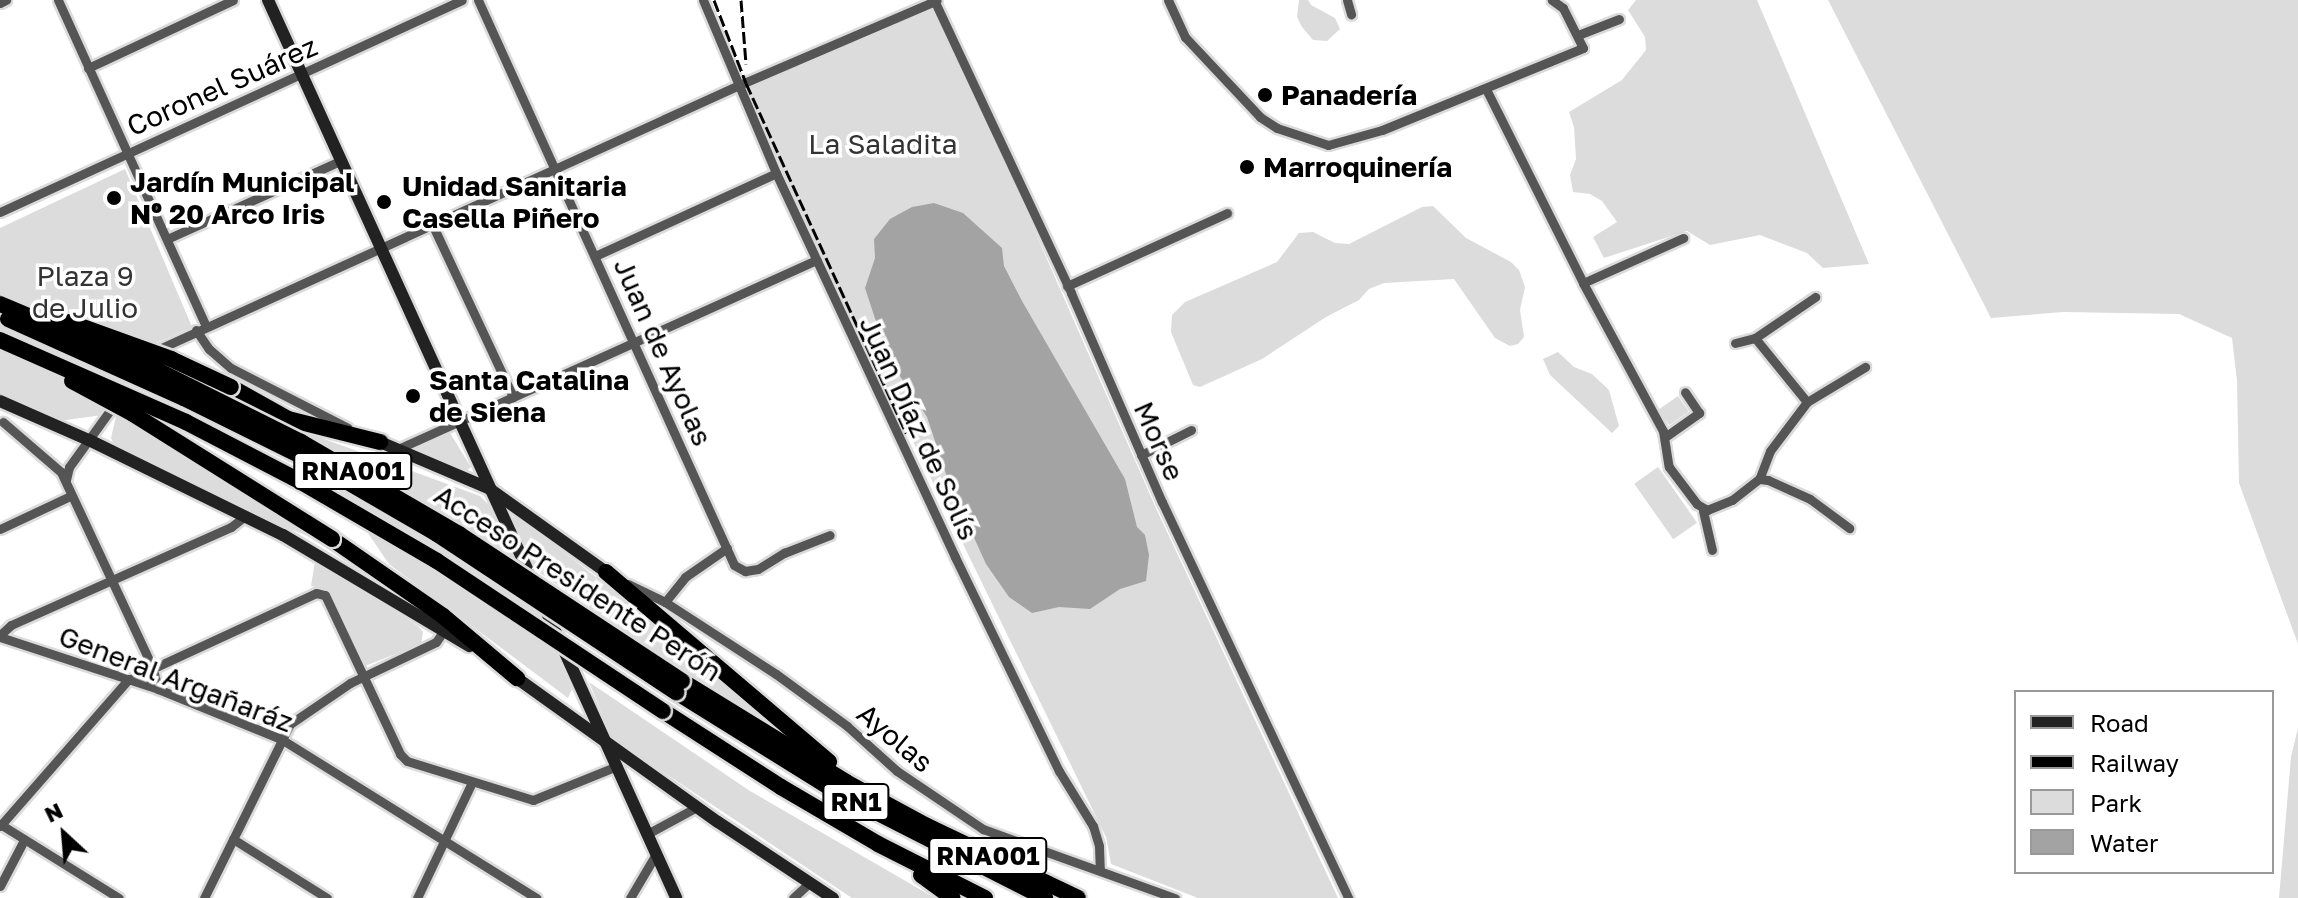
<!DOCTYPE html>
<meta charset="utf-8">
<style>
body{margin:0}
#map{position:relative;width:2298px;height:898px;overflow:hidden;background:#fff;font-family:"Golos Text",sans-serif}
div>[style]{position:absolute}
.green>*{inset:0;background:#dcdcdc;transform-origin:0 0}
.water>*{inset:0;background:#a3a3a3}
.roads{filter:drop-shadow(2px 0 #dbdbdb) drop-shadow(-2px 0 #dbdbdb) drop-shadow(0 2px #dbdbdb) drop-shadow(0 -2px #dbdbdb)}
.street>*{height:9px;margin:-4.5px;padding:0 4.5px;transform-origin:4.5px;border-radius:4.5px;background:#555}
.secondary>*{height:12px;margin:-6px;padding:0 6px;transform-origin:6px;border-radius:6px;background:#222}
.highway>*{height:16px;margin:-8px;padding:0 8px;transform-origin:8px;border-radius:8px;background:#000}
.rail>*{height:3px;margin-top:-1.5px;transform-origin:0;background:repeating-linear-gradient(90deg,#000 0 12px,transparent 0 16px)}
.bridges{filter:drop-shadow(2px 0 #dbdbdb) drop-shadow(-2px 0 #dbdbdb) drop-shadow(0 2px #dbdbdb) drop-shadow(0 -2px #dbdbdb)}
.highway-bridge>*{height:16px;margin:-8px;padding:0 8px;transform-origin:8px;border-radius:8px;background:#000}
.dots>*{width:22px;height:22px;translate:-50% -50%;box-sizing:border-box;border:4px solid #fff;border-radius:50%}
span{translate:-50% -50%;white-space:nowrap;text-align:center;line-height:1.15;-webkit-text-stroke:7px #fff;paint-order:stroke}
.shield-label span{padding:2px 6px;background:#fff;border:2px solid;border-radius:6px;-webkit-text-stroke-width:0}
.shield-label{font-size:26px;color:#000;font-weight:700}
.street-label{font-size:28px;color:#000}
.poi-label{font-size:28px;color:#000;font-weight:700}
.left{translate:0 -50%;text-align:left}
.park-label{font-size:28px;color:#333}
.legend{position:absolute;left:2014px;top:690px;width:260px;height:184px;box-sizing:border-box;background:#fff;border:2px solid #999;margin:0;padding:10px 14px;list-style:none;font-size:24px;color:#000}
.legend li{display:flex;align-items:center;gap:16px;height:40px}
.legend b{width:40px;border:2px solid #999}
.north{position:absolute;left:24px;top:794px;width:80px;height:80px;-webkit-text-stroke:6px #fff;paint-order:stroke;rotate:334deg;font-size:22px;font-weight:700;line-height:32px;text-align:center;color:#000}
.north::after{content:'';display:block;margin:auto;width:28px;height:36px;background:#000;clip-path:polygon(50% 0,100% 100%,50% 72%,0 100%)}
</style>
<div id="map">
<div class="green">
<i style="clip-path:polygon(1299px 0,1308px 0,1311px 5px,1335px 18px,1340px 29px,1327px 41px,1313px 40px,1302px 27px,1297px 17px)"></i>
<i style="clip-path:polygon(1636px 0,1757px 0,1869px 264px,1823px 268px,1807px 253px,1760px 235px,1710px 245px,1687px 231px,1604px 258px,1593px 237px,1617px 222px,1602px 201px,1590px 194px,1573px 192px,1570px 175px,1576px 159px,1574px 127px,1569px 112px,1622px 80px,1646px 50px,1645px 37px,1628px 10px)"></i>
<i style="clip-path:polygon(1828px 0,2298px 0,2298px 644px,2239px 483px,2237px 381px,2232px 338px,2179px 314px,2063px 312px,1991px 318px)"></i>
<i style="clip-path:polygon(934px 1px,1155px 506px,1338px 898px,1198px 898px,1111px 864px,1106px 837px,739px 85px)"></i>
<i style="clip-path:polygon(125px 169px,192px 327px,154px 344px,103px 415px,59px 421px,0 393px,0 228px)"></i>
<i style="clip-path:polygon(1433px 206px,1466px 238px,1511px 262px,1519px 270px,1525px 287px,1520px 310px,1524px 337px,1518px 344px,1510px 346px,1495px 338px,1454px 279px,1384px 283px,1369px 289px,1359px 300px,1326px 317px,1262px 359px,1200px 387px,1193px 385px,1171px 332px,1172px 315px,1185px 302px,1277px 262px,1299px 233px,1313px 232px,1335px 243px,1349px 244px,1422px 207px)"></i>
<i style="clip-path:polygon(1558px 352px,1574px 367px,1592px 374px,1609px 390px,1619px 426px,1612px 433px,1550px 375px,1543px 359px)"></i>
<i style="left:1678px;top:396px;width:19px;height:24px;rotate:55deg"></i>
<i style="clip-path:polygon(116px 416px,144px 432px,318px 540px,254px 515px,116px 448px,111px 438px)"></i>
<i style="clip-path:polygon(297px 429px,480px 496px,490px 506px,572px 689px,568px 698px,389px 564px)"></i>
<i style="clip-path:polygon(450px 433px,471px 467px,466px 471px,415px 450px)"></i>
<i style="left:1658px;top:467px;width:68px;height:29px;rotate:55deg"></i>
<i style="clip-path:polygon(516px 516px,634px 606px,803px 747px,702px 685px,534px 569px,511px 519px)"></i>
<i style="clip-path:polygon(315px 561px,418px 626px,423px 632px,421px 644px,365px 666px,329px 590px,311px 586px)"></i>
<i style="clip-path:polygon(589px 682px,750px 791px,935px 898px,852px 898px,612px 738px)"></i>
<i style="clip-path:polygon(2298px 728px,2298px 898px,2279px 898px,2291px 757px)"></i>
</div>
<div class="water">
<i style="clip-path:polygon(934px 203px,963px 213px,1002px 248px,1004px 266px,1022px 301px,1125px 479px,1137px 527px,1145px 535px,1149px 555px,1146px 581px,1120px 589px,1090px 609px,1059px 607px,1032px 613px,1009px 597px,986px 564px,948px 480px,927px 417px,888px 358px,865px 288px,875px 258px,874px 239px,890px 219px,912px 207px)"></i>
</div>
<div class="roads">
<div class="street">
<i style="left:58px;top:0;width:358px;rotate:65.6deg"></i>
<i style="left:478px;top:0;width:620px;rotate:65.62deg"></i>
<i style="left:734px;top:565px;width:13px;rotate:29deg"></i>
<i style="left:745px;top:571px;width:13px;rotate:-9deg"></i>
<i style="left:758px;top:569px;width:31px;rotate:-32deg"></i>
<i style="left:784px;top:553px;width:49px;rotate:-21.4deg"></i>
<i style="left:703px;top:0;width:188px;rotate:67.1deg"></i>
<i style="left:776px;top:173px;width:424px;rotate:65deg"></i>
<i style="left:955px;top:557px;width:238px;rotate:64.1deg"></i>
<i style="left:1059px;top:771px;width:65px;rotate:58.3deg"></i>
<i style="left:1093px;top:826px;width:21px;rotate:73deg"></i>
<i style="left:1099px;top:846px;width:24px;rotate:88deg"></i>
<i style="left:934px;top:0;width:323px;rotate:64.9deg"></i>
<i style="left:1071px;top:293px;width:228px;rotate:66.5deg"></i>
<i style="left:1162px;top:502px;width:438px;rotate:64.8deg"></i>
<i style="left:1168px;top:0;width:41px;rotate:65.3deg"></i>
<i style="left:1185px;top:37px;width:110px;rotate:46.8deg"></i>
<i style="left:1260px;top:117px;width:20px;rotate:33deg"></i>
<i style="left:1277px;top:128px;width:54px;rotate:18.4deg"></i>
<i style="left:1328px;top:145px;width:56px;rotate:-15.5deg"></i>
<i style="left:1382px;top:130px;width:217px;rotate:-22.2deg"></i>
<i style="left:1583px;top:48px;width:45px;rotate:-116.6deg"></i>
<i style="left:1563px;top:8px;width:14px;rotate:-144deg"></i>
<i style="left:1347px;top:0;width:15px;rotate:74deg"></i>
<i style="left:0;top:3px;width:7px;rotate:-27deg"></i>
<i style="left:1578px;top:35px;width:44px;rotate:-21.3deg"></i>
<i style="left:88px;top:68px;width:160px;rotate:-25.1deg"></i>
<i style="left:1486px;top:89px;width:217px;rotate:63.4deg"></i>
<i style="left:1583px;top:283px;width:168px;rotate:61.6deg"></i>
<i style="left:1663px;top:431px;width:36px;rotate:81deg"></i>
<i style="left:1669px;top:467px;width:46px;rotate:52.9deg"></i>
<i style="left:1697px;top:504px;width:12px;rotate:31deg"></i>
<i style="left:1707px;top:510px;width:27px;rotate:-22deg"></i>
<i style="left:1732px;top:500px;width:34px;rotate:-38deg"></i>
<i style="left:1759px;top:479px;width:9px;rotate:6deg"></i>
<i style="left:1768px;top:480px;width:46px;rotate:24.3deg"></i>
<i style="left:1810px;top:499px;width:49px;rotate:36.6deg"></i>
<i style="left:0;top:212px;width:508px;rotate:-24.65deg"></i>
<i style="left:433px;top:226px;width:189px;rotate:64.9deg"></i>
<i style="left:167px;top:239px;width:190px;rotate:-24.3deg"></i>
<i style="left:595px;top:256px;width:199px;rotate:-24.6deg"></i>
<i style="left:1583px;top:283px;width:110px;rotate:-24.2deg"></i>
<i style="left:1067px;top:286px;width:176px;rotate:-24.5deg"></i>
<i style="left:196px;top:330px;width:23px;rotate:56deg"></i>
<i style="left:209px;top:349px;width:29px;rotate:41deg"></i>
<i style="left:231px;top:368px;width:131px;rotate:27.1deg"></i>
<i style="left:1755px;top:338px;width:82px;rotate:50.9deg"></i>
<i style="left:1807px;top:402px;width:61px;rotate:127.1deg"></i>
<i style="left:1770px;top:451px;width:30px;rotate:111deg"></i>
<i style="left:1735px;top:343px;width:21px;rotate:-14deg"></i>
<i style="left:1755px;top:338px;width:73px;rotate:-34.3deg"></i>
<i style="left:159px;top:349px;width:637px;rotate:-24.47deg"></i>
<i style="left:739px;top:85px;width:215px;rotate:-23.2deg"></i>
<i style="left:1807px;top:402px;width:68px;rotate:-31.1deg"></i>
<i style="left:3px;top:422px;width:77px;rotate:40.8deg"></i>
<i style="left:61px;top:472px;width:214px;rotate:64.9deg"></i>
<i style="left:152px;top:666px;width:24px;rotate:75deg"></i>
<i style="left:1665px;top:437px;width:42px;rotate:-35.2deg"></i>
<i style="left:1699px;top:413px;width:25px;rotate:-124deg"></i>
<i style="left:400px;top:448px;width:457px;rotate:-24.3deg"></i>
<i style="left:1141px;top:455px;width:56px;rotate:-26.6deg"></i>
<i style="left:66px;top:480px;width:13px;rotate:-77deg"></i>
<i style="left:69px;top:467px;width:72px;rotate:-54.1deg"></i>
<i style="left:1703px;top:511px;width:40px;rotate:77deg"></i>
<i style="left:0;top:529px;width:77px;rotate:-25.2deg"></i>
<i style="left:628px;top:584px;width:41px;rotate:25.9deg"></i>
<i style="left:665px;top:602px;width:132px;rotate:33deg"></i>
<i style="left:776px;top:674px;width:88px;rotate:36.2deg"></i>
<i style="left:847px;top:726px;width:67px;rotate:42deg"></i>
<i style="left:897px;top:771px;width:104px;rotate:34deg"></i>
<i style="left:983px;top:829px;width:204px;rotate:19.8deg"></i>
<i style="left:665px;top:602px;width:32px;rotate:-51deg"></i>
<i style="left:685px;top:577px;width:51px;rotate:-34.6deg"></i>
<i style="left:0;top:635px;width:15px;rotate:-42deg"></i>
<i style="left:11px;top:625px;width:241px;rotate:-24deg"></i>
<i style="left:231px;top:527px;width:18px;rotate:-38deg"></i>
<i style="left:0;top:637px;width:166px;rotate:18.2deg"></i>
<i style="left:158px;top:689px;width:133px;rotate:22.1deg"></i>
<i style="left:281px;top:739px;width:301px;rotate:31.9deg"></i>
<i style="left:0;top:824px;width:140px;rotate:31.9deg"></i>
<i style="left:0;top:826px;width:194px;rotate:-48.8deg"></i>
<i style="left:128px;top:680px;width:207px;rotate:-24.8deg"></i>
<i style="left:316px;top:593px;width:9px;rotate:13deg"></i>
<i style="left:325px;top:595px;width:176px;rotate:64.7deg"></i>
<i style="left:400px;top:754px;width:10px;rotate:45deg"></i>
<i style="left:407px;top:761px;width:132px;rotate:17.2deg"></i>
<i style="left:533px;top:800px;width:91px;rotate:-22deg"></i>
<i style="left:647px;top:834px;width:57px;rotate:-28.4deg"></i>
<i style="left:233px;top:839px;width:111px;rotate:32.1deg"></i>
<i style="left:0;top:886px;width:52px;rotate:-62.4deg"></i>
<i style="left:204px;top:898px;width:194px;rotate:-63.7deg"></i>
<i style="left:290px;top:724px;width:73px;rotate:-34.3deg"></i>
<i style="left:350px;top:683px;width:95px;rotate:-25.5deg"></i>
<i style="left:436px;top:642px;width:14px;rotate:-56deg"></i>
<i style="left:417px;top:898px;width:128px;rotate:-64.6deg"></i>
<i style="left:630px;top:898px;width:51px;rotate:-59.4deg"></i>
<i style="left:793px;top:898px;width:22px;rotate:-43deg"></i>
</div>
<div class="secondary">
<i style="left:268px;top:0;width:639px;rotate:65.52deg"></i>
<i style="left:0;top:401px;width:97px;rotate:23.7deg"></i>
<i style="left:89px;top:440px;width:216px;rotate:26.1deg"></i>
<i style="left:283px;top:535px;width:217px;rotate:30.8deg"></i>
<i style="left:380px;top:442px;width:120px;rotate:23.1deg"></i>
<i style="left:490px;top:489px;width:143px;rotate:35.6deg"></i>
<i style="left:542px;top:602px;width:325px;rotate:65.6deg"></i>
<i style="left:511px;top:674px;width:254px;rotate:35.6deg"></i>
<i style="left:718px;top:822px;width:138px;rotate:33.5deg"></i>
</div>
<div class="highway">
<i style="left:231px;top:387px;width:65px;rotate:29.3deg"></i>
<i style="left:288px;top:419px;width:95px;rotate:14deg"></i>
<i style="left:332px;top:539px;width:135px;rotate:34.7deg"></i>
<i style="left:443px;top:616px;width:97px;rotate:40deg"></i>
<i style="left:606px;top:572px;width:293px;rotate:40.4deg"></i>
<i style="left:682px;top:681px;width:193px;rotate:31.6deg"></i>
<i style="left:846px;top:782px;width:92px;rotate:28.5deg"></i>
<i style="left:927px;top:826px;width:167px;rotate:25.5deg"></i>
<i style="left:676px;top:692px;width:187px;rotate:31.9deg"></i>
<i style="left:835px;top:791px;width:236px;rotate:27deg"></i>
<i style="left:663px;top:711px;width:140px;rotate:32.8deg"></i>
<i style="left:781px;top:787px;width:113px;rotate:30.4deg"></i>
<i style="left:878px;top:844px;width:120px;rotate:26.8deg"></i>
<i style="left:921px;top:875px;width:39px;rotate:36deg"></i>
</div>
</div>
<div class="rail">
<i style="left:714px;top:0;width:89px;rotate:68.9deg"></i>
<i style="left:746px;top:83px;width:385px;rotate:65.4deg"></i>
<i style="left:741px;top:0;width:64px;rotate:85.5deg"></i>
</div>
<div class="bridges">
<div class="highway-bridge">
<i style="left:0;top:304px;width:173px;rotate:22.8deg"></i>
<i style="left:159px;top:371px;width:159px;rotate:26.6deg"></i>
<i style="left:301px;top:442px;width:183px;rotate:30.2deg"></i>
<i style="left:459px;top:534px;width:267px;rotate:33.4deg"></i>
<i style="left:8px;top:319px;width:193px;rotate:24.2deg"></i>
<i style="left:184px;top:398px;width:146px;rotate:26.4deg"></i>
<i style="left:315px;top:463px;width:141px;rotate:30.2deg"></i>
<i style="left:437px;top:534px;width:287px;rotate:33.5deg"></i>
<i style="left:69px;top:322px;width:109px;rotate:19.9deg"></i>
<i style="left:171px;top:359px;width:66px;rotate:25deg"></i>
<i style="left:0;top:340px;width:203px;rotate:23.8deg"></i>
<i style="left:186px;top:422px;width:132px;rotate:27.5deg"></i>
<i style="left:303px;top:483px;width:155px;rotate:30.2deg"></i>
<i style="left:437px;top:561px;width:271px;rotate:33.6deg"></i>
<i style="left:72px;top:381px;width:69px;rotate:28.4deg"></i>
<i style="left:133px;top:414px;width:235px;rotate:32.1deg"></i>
</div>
</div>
<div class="dots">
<i style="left:1265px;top:95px;background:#000"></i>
<i style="left:1247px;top:167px;background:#000"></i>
<i style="left:114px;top:198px;background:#000"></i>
<i style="left:384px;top:202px;background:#000"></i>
<i style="left:413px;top:396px;background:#000"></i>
</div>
<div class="shield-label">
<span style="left:353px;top:471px">RNA001</span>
<span style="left:856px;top:802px">RN1</span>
<span style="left:988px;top:856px">RNA001</span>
</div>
<div class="street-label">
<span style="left:222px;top:86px;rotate:-24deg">Coronel Suárez</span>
<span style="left:663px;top:352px;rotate:66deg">Juan de Ayolas</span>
<span style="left:919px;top:428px;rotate:65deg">Juan Díaz de Solís</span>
<span style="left:1159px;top:441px;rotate:66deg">Morse</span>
<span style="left:578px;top:583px;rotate:33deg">Acceso Presidente Perón</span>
<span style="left:176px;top:679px;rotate:21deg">General Argañaráz</span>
<span style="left:895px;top:738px;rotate:40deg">Ayolas</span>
</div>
<div class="poi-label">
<span class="left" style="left:1281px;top:95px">Panadería</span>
<span class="left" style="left:1263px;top:167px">Marroquinería</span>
<span class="left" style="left:130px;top:198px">Jardín Municipal<br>Nº 20 Arco Iris</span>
<span class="left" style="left:402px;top:202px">Unidad Sanitaria<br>Casella Piñero</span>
<span class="left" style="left:429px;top:396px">Santa Catalina<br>de Siena</span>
</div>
<div class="park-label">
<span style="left:883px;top:144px">La Saladita</span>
<span style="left:85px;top:292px">Plaza 9<br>de Julio</span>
</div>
<ul class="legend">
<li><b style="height:10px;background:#222"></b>Road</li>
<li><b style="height:10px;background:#000"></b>Railway</li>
<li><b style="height:22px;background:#dcdcdc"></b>Park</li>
<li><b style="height:22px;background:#a3a3a3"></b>Water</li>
</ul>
<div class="north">N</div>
</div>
